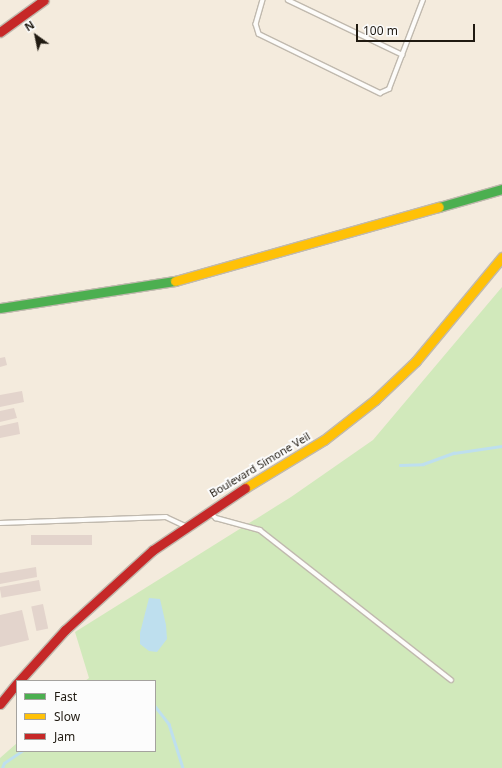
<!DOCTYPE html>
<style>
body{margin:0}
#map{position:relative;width:502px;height:768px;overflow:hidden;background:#f4ebdd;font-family:"Noto Sans",sans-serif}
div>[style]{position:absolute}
.green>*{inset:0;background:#d1e9bb}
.water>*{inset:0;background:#bedfee}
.stream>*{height:2.5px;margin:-1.25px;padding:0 1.25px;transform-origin:1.25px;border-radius:1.25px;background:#bedfee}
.building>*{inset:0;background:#e3d4cc;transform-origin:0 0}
.roads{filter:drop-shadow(1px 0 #c0b9ae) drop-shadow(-1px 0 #c0b9ae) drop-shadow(0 1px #c0b9ae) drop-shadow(0 -1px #c0b9ae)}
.lane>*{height:3.5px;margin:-1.75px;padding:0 1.75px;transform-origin:1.75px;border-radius:1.75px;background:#fdfcfa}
.fast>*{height:9px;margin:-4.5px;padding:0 4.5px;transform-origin:4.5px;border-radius:4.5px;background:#4caf50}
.slow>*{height:9px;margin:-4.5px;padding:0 4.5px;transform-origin:4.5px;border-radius:4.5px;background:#ffc107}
.jam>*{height:9px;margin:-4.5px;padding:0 4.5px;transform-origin:4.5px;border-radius:4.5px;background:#c62828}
span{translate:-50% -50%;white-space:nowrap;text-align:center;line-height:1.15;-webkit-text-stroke:4px #fcfcfc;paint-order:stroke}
.street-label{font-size:11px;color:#201a11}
.legend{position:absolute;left:16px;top:680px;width:140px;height:72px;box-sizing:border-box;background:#fcfcfc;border:1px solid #a4a29e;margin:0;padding:5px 7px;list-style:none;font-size:12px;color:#201a11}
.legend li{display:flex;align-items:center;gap:8px;height:20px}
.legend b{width:20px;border:1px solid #a4a29e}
.north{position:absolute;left:16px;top:16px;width:40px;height:40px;-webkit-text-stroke:3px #fcfcfc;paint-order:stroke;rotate:327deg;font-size:11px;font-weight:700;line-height:16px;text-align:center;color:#201a11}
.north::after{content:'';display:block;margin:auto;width:14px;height:18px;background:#201a11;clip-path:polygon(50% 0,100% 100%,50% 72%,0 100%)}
.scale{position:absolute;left:356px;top:24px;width:119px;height:18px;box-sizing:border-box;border:2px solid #201a11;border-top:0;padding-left:5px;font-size:12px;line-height:14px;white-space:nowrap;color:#201a11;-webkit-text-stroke:3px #fcfcfc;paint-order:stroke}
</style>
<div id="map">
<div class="green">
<i style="clip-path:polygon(502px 287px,502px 768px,0 768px,0 758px,17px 743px,17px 751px,155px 751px,155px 681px,85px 681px,89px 678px,75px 632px,291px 497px,373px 440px)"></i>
</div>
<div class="water">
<i style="clip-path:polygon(149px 598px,160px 599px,166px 625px,167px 639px,157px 652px,149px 651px,140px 644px,140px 633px)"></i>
</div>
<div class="stream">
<i style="left:400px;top:465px;width:23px;rotate:-2deg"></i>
<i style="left:423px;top:464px;width:33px;rotate:-20deg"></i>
<i style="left:454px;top:453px;width:49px;rotate:-8.3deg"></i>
<i style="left:112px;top:681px;width:11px"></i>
<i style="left:155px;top:706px;width:23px;rotate:52deg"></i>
<i style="left:169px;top:724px;width:46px;rotate:72.3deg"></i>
<i style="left:2px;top:768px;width:5px;rotate:-68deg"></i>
<i style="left:4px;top:763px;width:22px;rotate:-34deg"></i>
</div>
<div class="building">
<i style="clip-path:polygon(5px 357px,7px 365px,0 367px,0 358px)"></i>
<i style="clip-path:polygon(22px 391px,24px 402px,0 407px,0 395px)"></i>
<i style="clip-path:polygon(14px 408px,17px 418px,0 422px,0 411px)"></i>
<i style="clip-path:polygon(18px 422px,20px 434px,0 438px,0 426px)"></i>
<i style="left:92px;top:535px;width:10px;height:61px;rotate:90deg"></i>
<i style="clip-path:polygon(36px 567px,37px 577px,0 584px,0 573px)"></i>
<i style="left:39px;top:580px;width:11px;height:40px;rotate:80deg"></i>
<i style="left:43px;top:604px;width:25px;height:12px;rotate:78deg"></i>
<i style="clip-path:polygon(22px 610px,29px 640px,0 647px,0 615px)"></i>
</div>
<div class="roads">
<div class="lane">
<i style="left:263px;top:0;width:25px;rotate:106deg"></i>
<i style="left:256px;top:24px;width:10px;rotate:73deg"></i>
<i style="left:259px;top:34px;width:135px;rotate:26deg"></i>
<i style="left:380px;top:93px;width:10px;rotate:-24deg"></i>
<i style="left:389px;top:89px;width:95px;rotate:-69.1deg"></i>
<i style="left:288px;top:0;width:127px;rotate:25.6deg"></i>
<i style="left:209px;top:511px;width:10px;rotate:45deg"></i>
<i style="left:216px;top:518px;width:46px;rotate:15.3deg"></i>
<i style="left:260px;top:530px;width:243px;rotate:38.1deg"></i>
<i style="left:0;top:523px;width:166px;rotate:-2.1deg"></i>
<i style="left:166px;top:517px;width:21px;rotate:25deg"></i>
</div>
<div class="fast">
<i style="left:439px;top:207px;width:66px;rotate:-15.9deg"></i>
<i style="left:0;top:308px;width:177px;rotate:-8.8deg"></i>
</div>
<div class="slow">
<i style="left:175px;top:281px;width:274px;rotate:-15.7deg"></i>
<i style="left:245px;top:488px;width:92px;rotate:-31.3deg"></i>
<i style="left:324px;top:440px;width:65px;rotate:-38.1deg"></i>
<i style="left:375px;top:400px;width:57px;rotate:-43.6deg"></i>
<i style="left:416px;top:361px;width:135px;rotate:-50.4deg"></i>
</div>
<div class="jam">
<i style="left:0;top:32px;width:54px;rotate:-36deg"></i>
<i style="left:19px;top:681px;width:69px;rotate:-48deg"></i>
<i style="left:65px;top:630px;width:119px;rotate:-42.3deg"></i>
<i style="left:153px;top:550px;width:111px;rotate:-34deg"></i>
<i style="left:0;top:704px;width:27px;rotate:-51deg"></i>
</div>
</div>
<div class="street-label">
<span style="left:260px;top:465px;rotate:-31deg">Boulevard Simone Veil</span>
</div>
<ul class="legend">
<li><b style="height:5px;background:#4caf50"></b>Fast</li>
<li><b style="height:5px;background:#ffc107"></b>Slow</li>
<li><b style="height:5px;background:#c62828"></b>Jam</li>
</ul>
<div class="north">N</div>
<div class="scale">100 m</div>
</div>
